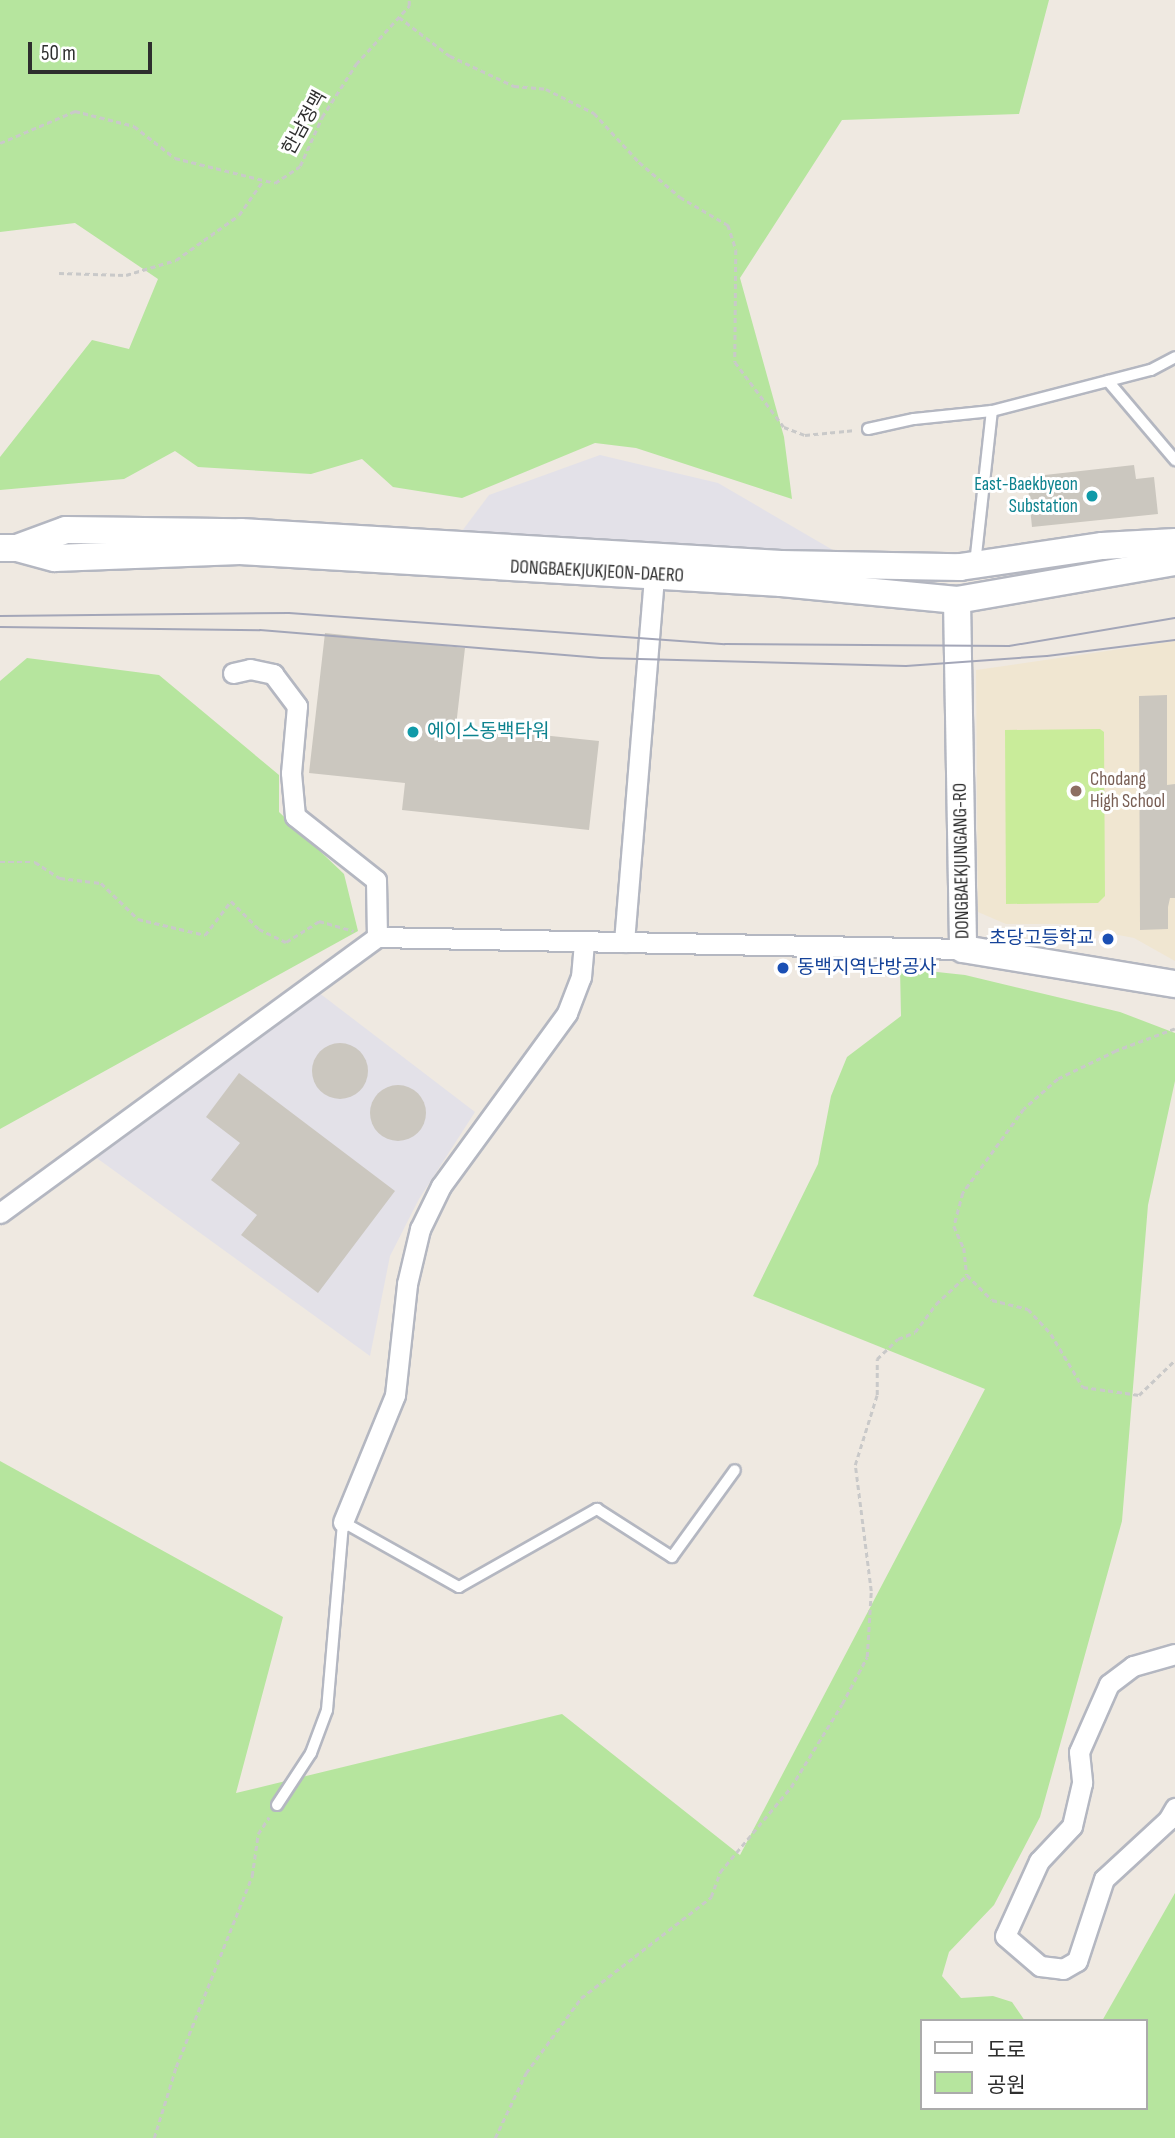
<!DOCTYPE html>
<meta charset="utf-8">
<style>
body{margin:0}
#map{position:relative;width:1175px;height:2138px;overflow:hidden;background:#efe9e1;font-family:"Sofia Sans Condensed","Noto Sans KR",sans-serif}
div>[style]{position:absolute}
.industrial>*{inset:0;background:#e3e1e8}
.education>*{inset:0;background:#f0e6d1}
.green>*{inset:0;background:#b6e59e}
.pitch>*{inset:0;background:#c9ec9a}
.building>*{inset:0;background:#cbc7bf}
.round{border-radius:50%}
.path>*{height:2.5px;margin-top:-1.25px;transform-origin:0;background:repeating-linear-gradient(90deg,#c9c9c9 0 5px,transparent 0 8.5px)}
.roads{filter:drop-shadow(2px 0 #b4b7c1) drop-shadow(-2px 0 #b4b7c1) drop-shadow(0 2px #b4b7c1) drop-shadow(0 -2px #b4b7c1)}
.lane>*{height:10px;margin:-5px;padding:0 5px;transform-origin:5px;border-radius:5px;background:#fff}
.street>*{height:19px;margin:-9.5px;padding:0 9.5px;transform-origin:9.5px;border-radius:9.5px;background:#fff}
.secondary>*{height:26px;margin:-13px;padding:0 13px;transform-origin:13px;border-radius:13px;background:#fff}
.tram>*{height:2px;margin:-1px;padding:0 1px;transform-origin:1px;border-radius:1px;background:#a3a6b8}
.dots>*{width:19px;height:19px;translate:-50% -50%;box-sizing:border-box;border:4px solid #fff;border-radius:50%}
span{translate:-50% -50%;white-space:nowrap;text-align:center;line-height:1.15;-webkit-text-stroke:6px #fff;paint-order:stroke}
.street-label{font-size:19px;color:#2e2e2e}
.culture-label{font-size:19px;color:#0d838f}
.right{translate:-100% -50%;text-align:right}
.left{translate:0 -50%;text-align:left}
.education-label{font-size:19px;color:#785e54}
.transit-label{font-size:19px;color:#164399}
.legend{position:absolute;left:920px;top:2019px;width:228px;height:91px;box-sizing:border-box;background:#fff;border:2px solid #ababab;margin:0;padding:9px 12px;list-style:none;font-size:21px;color:#2e2e2e}
.legend li{display:flex;align-items:center;gap:14px;height:35px}
.legend b{width:35px;border:2px solid #ababab}
.scale{position:absolute;left:28px;top:42px;width:124px;height:32px;box-sizing:border-box;border:4px solid #2e2e2e;border-top:0;padding-left:9px;font-size:21px;line-height:24px;white-space:nowrap;color:#2e2e2e;-webkit-text-stroke:5px #fff;paint-order:stroke}
</style>
<div id="map">
<div class="industrial">
<i style="clip-path:polygon(600px 455px,718px 483px,838px 553px,805px 556px,459px 535px,489px 495px)"></i>
<i style="clip-path:polygon(314px 989px,475px 1112px,419px 1199px,390px 1256px,370px 1356px,87px 1151px)"></i>
</div>
<div class="education">
<i style="clip-path:polygon(1175px 641px,1175px 961px,1134px 938px,1061px 924px,1006px 924px,978px 912px,976px 670px)"></i>
</div>
<div class="green">
<i style="clip-path:polygon(0 0,1049px 0,1019px 114px,842px 120px,740px 278px,784px 437px,792px 499px,636px 448px,595px 443px,462px 498px,393px 487px,362px 459px,311px 474px,198px 467px,175px 451px,124px 479px,0 490px,0 457px,92px 340px,129px 349px,158px 279px,75px 223px,0 232px)"></i>
<i style="clip-path:polygon(27px 658px,159px 675px,279px 775px,279px 812px,344px 874px,358px 931px,0 1129px,0 681px)"></i>
<i style="clip-path:polygon(900px 968px,965px 975px,1120px 1012px,1175px 1033px,1175px 1081px,1148px 1205px,1122px 1521px,1040px 1817px,994px 1905px,949px 1952px,942px 1976px,961px 1998px,993px 1996px,1012px 2002px,1025px 2021px,921px 2021px,921px 2108px,1145px 2108px,1145px 2021px,1102px 2021px,1175px 1893px,1175px 2138px,0 2138px,0 1461px,283px 1617px,236px 1793px,562px 1714px,740px 1855px,985px 1389px,753px 1296px,818px 1164px,831px 1096px,847px 1057px,901px 1016px)"></i>
</div>
<div class="pitch">
<i style="clip-path:polygon(1100px 729px,1104px 732px,1105px 896px,1098px 903px,1006px 904px,1005px 730px)"></i>
</div>
<div class="building">
<i style="clip-path:polygon(1134px 465px,1136px 479px,1154px 477px,1158px 514px,1032px 527px,1027px 477px)"></i>
<i style="clip-path:polygon(325px 633px,465px 648px,456px 726px,599px 741px,589px 830px,402px 810px,405px 783px,309px 773px)"></i>
<i style="clip-path:polygon(1167px 695px,1167px 785px,1175px 784px,1175px 898px,1170px 898px,1168px 907px,1168px 929px,1140px 930px,1139px 696px)"></i>
<i class="round" style="left:312px;top:1043px;width:56px;height:56px"></i>
<i style="clip-path:polygon(239px 1073px,395px 1191px,318px 1293px,241px 1235px,257px 1215px,211px 1180px,240px 1143px,206px 1117px)"></i>
<i class="round" style="left:370px;top:1085px;width:56px;height:56px"></i>
</div>
<div class="path">
<i style="left:399px;top:17px;width:64px;rotate:37.4deg"></i>
<i style="left:450px;top:56px;width:71px;rotate:25.1deg"></i>
<i style="left:514px;top:86px;width:32px;rotate:5deg"></i>
<i style="left:546px;top:89px;width:54px;rotate:26.6deg"></i>
<i style="left:594px;top:113px;width:67px;rotate:47.4deg"></i>
<i style="left:639px;top:162px;width:54px;rotate:40.5deg"></i>
<i style="left:680px;top:197px;width:56px;rotate:30.3deg"></i>
<i style="left:728px;top:225px;width:26px;rotate:72deg"></i>
<i style="left:736px;top:250px;width:112px;rotate:90.5deg"></i>
<i style="left:735px;top:362px;width:81px;rotate:53deg"></i>
<i style="left:784px;top:427px;width:22px;rotate:21deg"></i>
<i style="left:805px;top:435px;width:51px;rotate:-5.6deg"></i>
<i style="left:0;top:143px;width:82px;rotate:-23.1deg"></i>
<i style="left:75px;top:111px;width:61px;rotate:14.3deg"></i>
<i style="left:134px;top:126px;width:52px;rotate:38deg"></i>
<i style="left:175px;top:158px;width:103px;rotate:14deg"></i>
<i style="left:275px;top:183px;width:30px;rotate:-34deg"></i>
<i style="left:300px;top:166px;width:54px;rotate:-65.8deg"></i>
<i style="left:322px;top:117px;width:63px;rotate:-57.3deg"></i>
<i style="left:356px;top:64px;width:79px;rotate:-47.6deg"></i>
<i style="left:409px;top:6px;width:6px;rotate:-90deg"></i>
<i style="left:59px;top:273px;width:67px;rotate:1.7deg"></i>
<i style="left:126px;top:275px;width:52px;rotate:-16.7deg"></i>
<i style="left:176px;top:260px;width:77px;rotate:-35.5deg"></i>
<i style="left:239px;top:215px;width:40px;rotate:-55.1deg"></i>
<i style="left:0;top:862px;width:35px"></i>
<i style="left:35px;top:862px;width:30px;rotate:33deg"></i>
<i style="left:60px;top:878px;width:41px;rotate:7deg"></i>
<i style="left:101px;top:883px;width:52px;rotate:44.2deg"></i>
<i style="left:138px;top:919px;width:69px;rotate:13.4deg"></i>
<i style="left:205px;top:935px;width:43px;rotate:-52.6deg"></i>
<i style="left:231px;top:901px;width:40px;rotate:45deg"></i>
<i style="left:259px;top:929px;width:30px;rotate:26deg"></i>
<i style="left:286px;top:942px;width:39px;rotate:-32deg"></i>
<i style="left:319px;top:921px;width:36px;rotate:16deg"></i>
<i style="left:1175px;top:1029px;width:63px;rotate:159.6deg"></i>
<i style="left:1116px;top:1051px;width:64px;rotate:154.2deg"></i>
<i style="left:1058px;top:1079px;width:45px;rotate:138.6deg"></i>
<i style="left:1024px;top:1109px;width:104px;rotate:126deg"></i>
<i style="left:963px;top:1193px;width:34px;rotate:105deg"></i>
<i style="left:954px;top:1226px;width:24px;rotate:66deg"></i>
<i style="left:964px;top:1248px;width:27px;rotate:84deg"></i>
<i style="left:967px;top:1275px;width:35px;rotate:45deg"></i>
<i style="left:992px;top:1300px;width:37px;rotate:14deg"></i>
<i style="left:1028px;top:1309px;width:34px;rotate:47deg"></i>
<i style="left:1051px;top:1334px;width:62px;rotate:58.9deg"></i>
<i style="left:1083px;top:1387px;width:57px;rotate:8.1deg"></i>
<i style="left:1139px;top:1395px;width:50px;rotate:-44.2deg"></i>
<i style="left:154px;top:2138px;width:74px;rotate:-72.8deg"></i>
<i style="left:176px;top:2067px;width:206px;rotate:-68.3deg"></i>
<i style="left:252px;top:1876px;width:42px;rotate:-81.9deg"></i>
<i style="left:258px;top:1834px;width:20px;rotate:-57deg"></i>
<i style="left:495px;top:2138px;width:72px;rotate:-64.5deg"></i>
<i style="left:526px;top:2073px;width:93px;rotate:-53.7deg"></i>
<i style="left:581px;top:1998px;width:165px;rotate:-37.8deg"></i>
<i style="left:711px;top:1897px;width:27px;rotate:-70deg"></i>
<i style="left:720px;top:1872px;width:111px;rotate:-50.1deg"></i>
<i style="left:791px;top:1787px;width:97px;rotate:-58.4deg"></i>
<i style="left:842px;top:1704px;width:53px;rotate:-62deg"></i>
<i style="left:867px;top:1657px;width:66px;rotate:-86.5deg"></i>
<i style="left:871px;top:1591px;width:127px;rotate:-97.2deg"></i>
<i style="left:855px;top:1465px;width:73px;rotate:-72.6deg"></i>
<i style="left:877px;top:1395px;width:36px;rotate:-90deg"></i>
<i style="left:877px;top:1359px;width:29px;rotate:-44deg"></i>
<i style="left:898px;top:1339px;width:18px;rotate:-22deg"></i>
<i style="left:915px;top:1332px;width:35px;rotate:-53deg"></i>
<i style="left:936px;top:1304px;width:42px;rotate:-43.1deg"></i>
</div>
<div class="roads">
<div class="lane">
<i style="left:1108px;top:381px;width:104px;rotate:49.7deg"></i>
<i style="left:868px;top:429px;width:47px;rotate:-12.3deg"></i>
<i style="left:914px;top:419px;width:78px;rotate:-5.9deg"></i>
<i style="left:975px;top:564px;width:154px;rotate:-83.7deg"></i>
<i style="left:992px;top:411px;width:164px;rotate:-14.5deg"></i>
<i style="left:1151px;top:370px;width:27px;rotate:-28deg"></i>
<i style="left:277px;top:1805px;width:62px;rotate:-56.8deg"></i>
<i style="left:311px;top:1753px;width:46px;rotate:-69.6deg"></i>
<i style="left:327px;top:1710px;width:189px;rotate:-85.1deg"></i>
<i style="left:343px;top:1522px;width:133px;rotate:29.3deg"></i>
<i style="left:459px;top:1587px;width:159px;rotate:-29.5deg"></i>
<i style="left:597px;top:1509px;width:89px;rotate:32.6deg"></i>
<i style="left:672px;top:1557px;width:107px;rotate:-54.1deg"></i>
</div>
<div class="street">
<i style="left:233px;top:673px;width:17px;rotate:-13deg"></i>
<i style="left:250px;top:669px;width:24px;rotate:12deg"></i>
<i style="left:273px;top:674px;width:40px;rotate:53deg"></i>
<i style="left:297px;top:706px;width:67px;rotate:95.1deg"></i>
<i style="left:291px;top:773px;width:43px;rotate:84.7deg"></i>
<i style="left:295px;top:816px;width:103px;rotate:38.3deg"></i>
<i style="left:376px;top:880px;width:57px;rotate:89deg"></i>
<i style="left:624px;top:942px;width:367px;rotate:-85.3deg"></i>
<i style="left:0;top:1213px;width:467px;rotate:-36.2deg"></i>
<i style="left:377px;top:937px;width:586px;rotate:1.17deg"></i>
<i style="left:343px;top:1522px;width:137px;rotate:-67.7deg"></i>
<i style="left:395px;top:1395px;width:112px;rotate:-83.8deg"></i>
<i style="left:407px;top:1284px;width:57px;rotate:-76.7deg"></i>
<i style="left:420px;top:1229px;width:48px;rotate:-64deg"></i>
<i style="left:441px;top:1186px;width:214px;rotate:-53.9deg"></i>
<i style="left:567px;top:1013px;width:39px;rotate:-69deg"></i>
<i style="left:581px;top:977px;width:36px;rotate:-85deg"></i>
<i style="left:1175px;top:1654px;width:44px;rotate:164.1deg"></i>
<i style="left:1133px;top:1666px;width:30px;rotate:143deg"></i>
<i style="left:1109px;top:1684px;width:74px;rotate:113.8deg"></i>
<i style="left:1079px;top:1752px;width:31px;rotate:84deg"></i>
<i style="left:1082px;top:1783px;width:44px;rotate:103.1deg"></i>
<i style="left:1072px;top:1826px;width:48px;rotate:133.3deg"></i>
<i style="left:1039px;top:1861px;width:82px;rotate:114.4deg"></i>
<i style="left:1005px;top:1936px;width:46px;rotate:40.6deg"></i>
<i style="left:1040px;top:1966px;width:23px;rotate:7deg"></i>
<i style="left:1063px;top:1969px;width:16px;rotate:-30deg"></i>
<i style="left:1077px;top:1961px;width:86px;rotate:-71.8deg"></i>
<i style="left:1104px;top:1879px;width:87px;rotate:-42.7deg"></i>
<i style="left:1168px;top:1820px;width:14px;rotate:-60deg"></i>
</div>
<div class="secondary">
<i style="left:0;top:548px;width:17px"></i>
<i style="left:17px;top:548px;width:39px;rotate:15deg"></i>
<i style="left:55px;top:558px;width:185px;rotate:-2.2deg"></i>
<i style="left:240px;top:551px;width:542px;rotate:3.39deg"></i>
<i style="left:781px;top:583px;width:177px;rotate:5.5deg"></i>
<i style="left:957px;top:600px;width:221px;rotate:-9.9deg"></i>
<i style="left:17px;top:548px;width:52px;rotate:-20.2deg"></i>
<i style="left:66px;top:530px;width:175px;rotate:0.7deg"></i>
<i style="left:241px;top:532px;width:541px;rotate:3.39deg"></i>
<i style="left:781px;top:564px;width:179px;rotate:1deg"></i>
<i style="left:960px;top:567px;width:144px;rotate:-8.4deg"></i>
<i style="left:1102px;top:546px;width:73px;rotate:-3.1deg"></i>
<i style="left:957px;top:600px;width:349px;rotate:89deg"></i>
<i style="left:963px;top:949px;width:215px;rotate:9.4deg"></i>
</div>
</div>
<div class="tram">
<i style="left:0;top:616px;width:289px;rotate:-0.6deg"></i>
<i style="left:289px;top:613px;width:437px;rotate:4.1deg"></i>
<i style="left:725px;top:644px;width:284px;rotate:0.4deg"></i>
<i style="left:1009px;top:646px;width:168px;rotate:-9.6deg"></i>
<i style="left:0;top:627px;width:260px;rotate:0.7deg"></i>
<i style="left:260px;top:630px;width:342px;rotate:4.7deg"></i>
<i style="left:601px;top:658px;width:305px;rotate:1.5deg"></i>
<i style="left:906px;top:666px;width:141px;rotate:-4.1deg"></i>
<i style="left:1047px;top:656px;width:129px;rotate:-7.1deg"></i>
</div>
<div class="dots">
<i style="left:1092px;top:496px;background:#0f9aa8"></i>
<i style="left:413px;top:732px;background:#0f9aa8"></i>
<i style="left:1076px;top:791px;background:#8d6e63"></i>
<i style="left:1108px;top:939px;background:#1a4fb4"></i>
<i style="left:783px;top:968px;background:#1a4fb4"></i>
</div>
<div class="street-label">
<span style="left:305px;top:123px;rotate:-61deg">한남정맥</span>
<span style="left:597px;top:572px;rotate:3deg">DONGBAEKJUKJEON-DAERO</span>
<span style="left:962px;top:861px;rotate:-91deg">DONGBAEKJUNGANG-RO</span>
</div>
<div class="culture-label">
<span class="right" style="left:1078px;top:496px">East-Baekbyeon<br>Substation</span>
<span class="left" style="left:427px;top:732px">에이스동백타워</span>
</div>
<div class="education-label">
<span class="left" style="left:1090px;top:791px">Chodang<br>High School</span>
</div>
<div class="transit-label">
<span class="right" style="left:1094px;top:939px">초당고등학교</span>
<span class="left" style="left:797px;top:968px">동백지역난방공사</span>
</div>
<ul class="legend">
<li><b style="height:9px;background:#fff"></b>도로</li>
<li><b style="height:19px;background:#b6e59e"></b>공원</li>
</ul>
<div class="scale">50 m</div>
</div>
